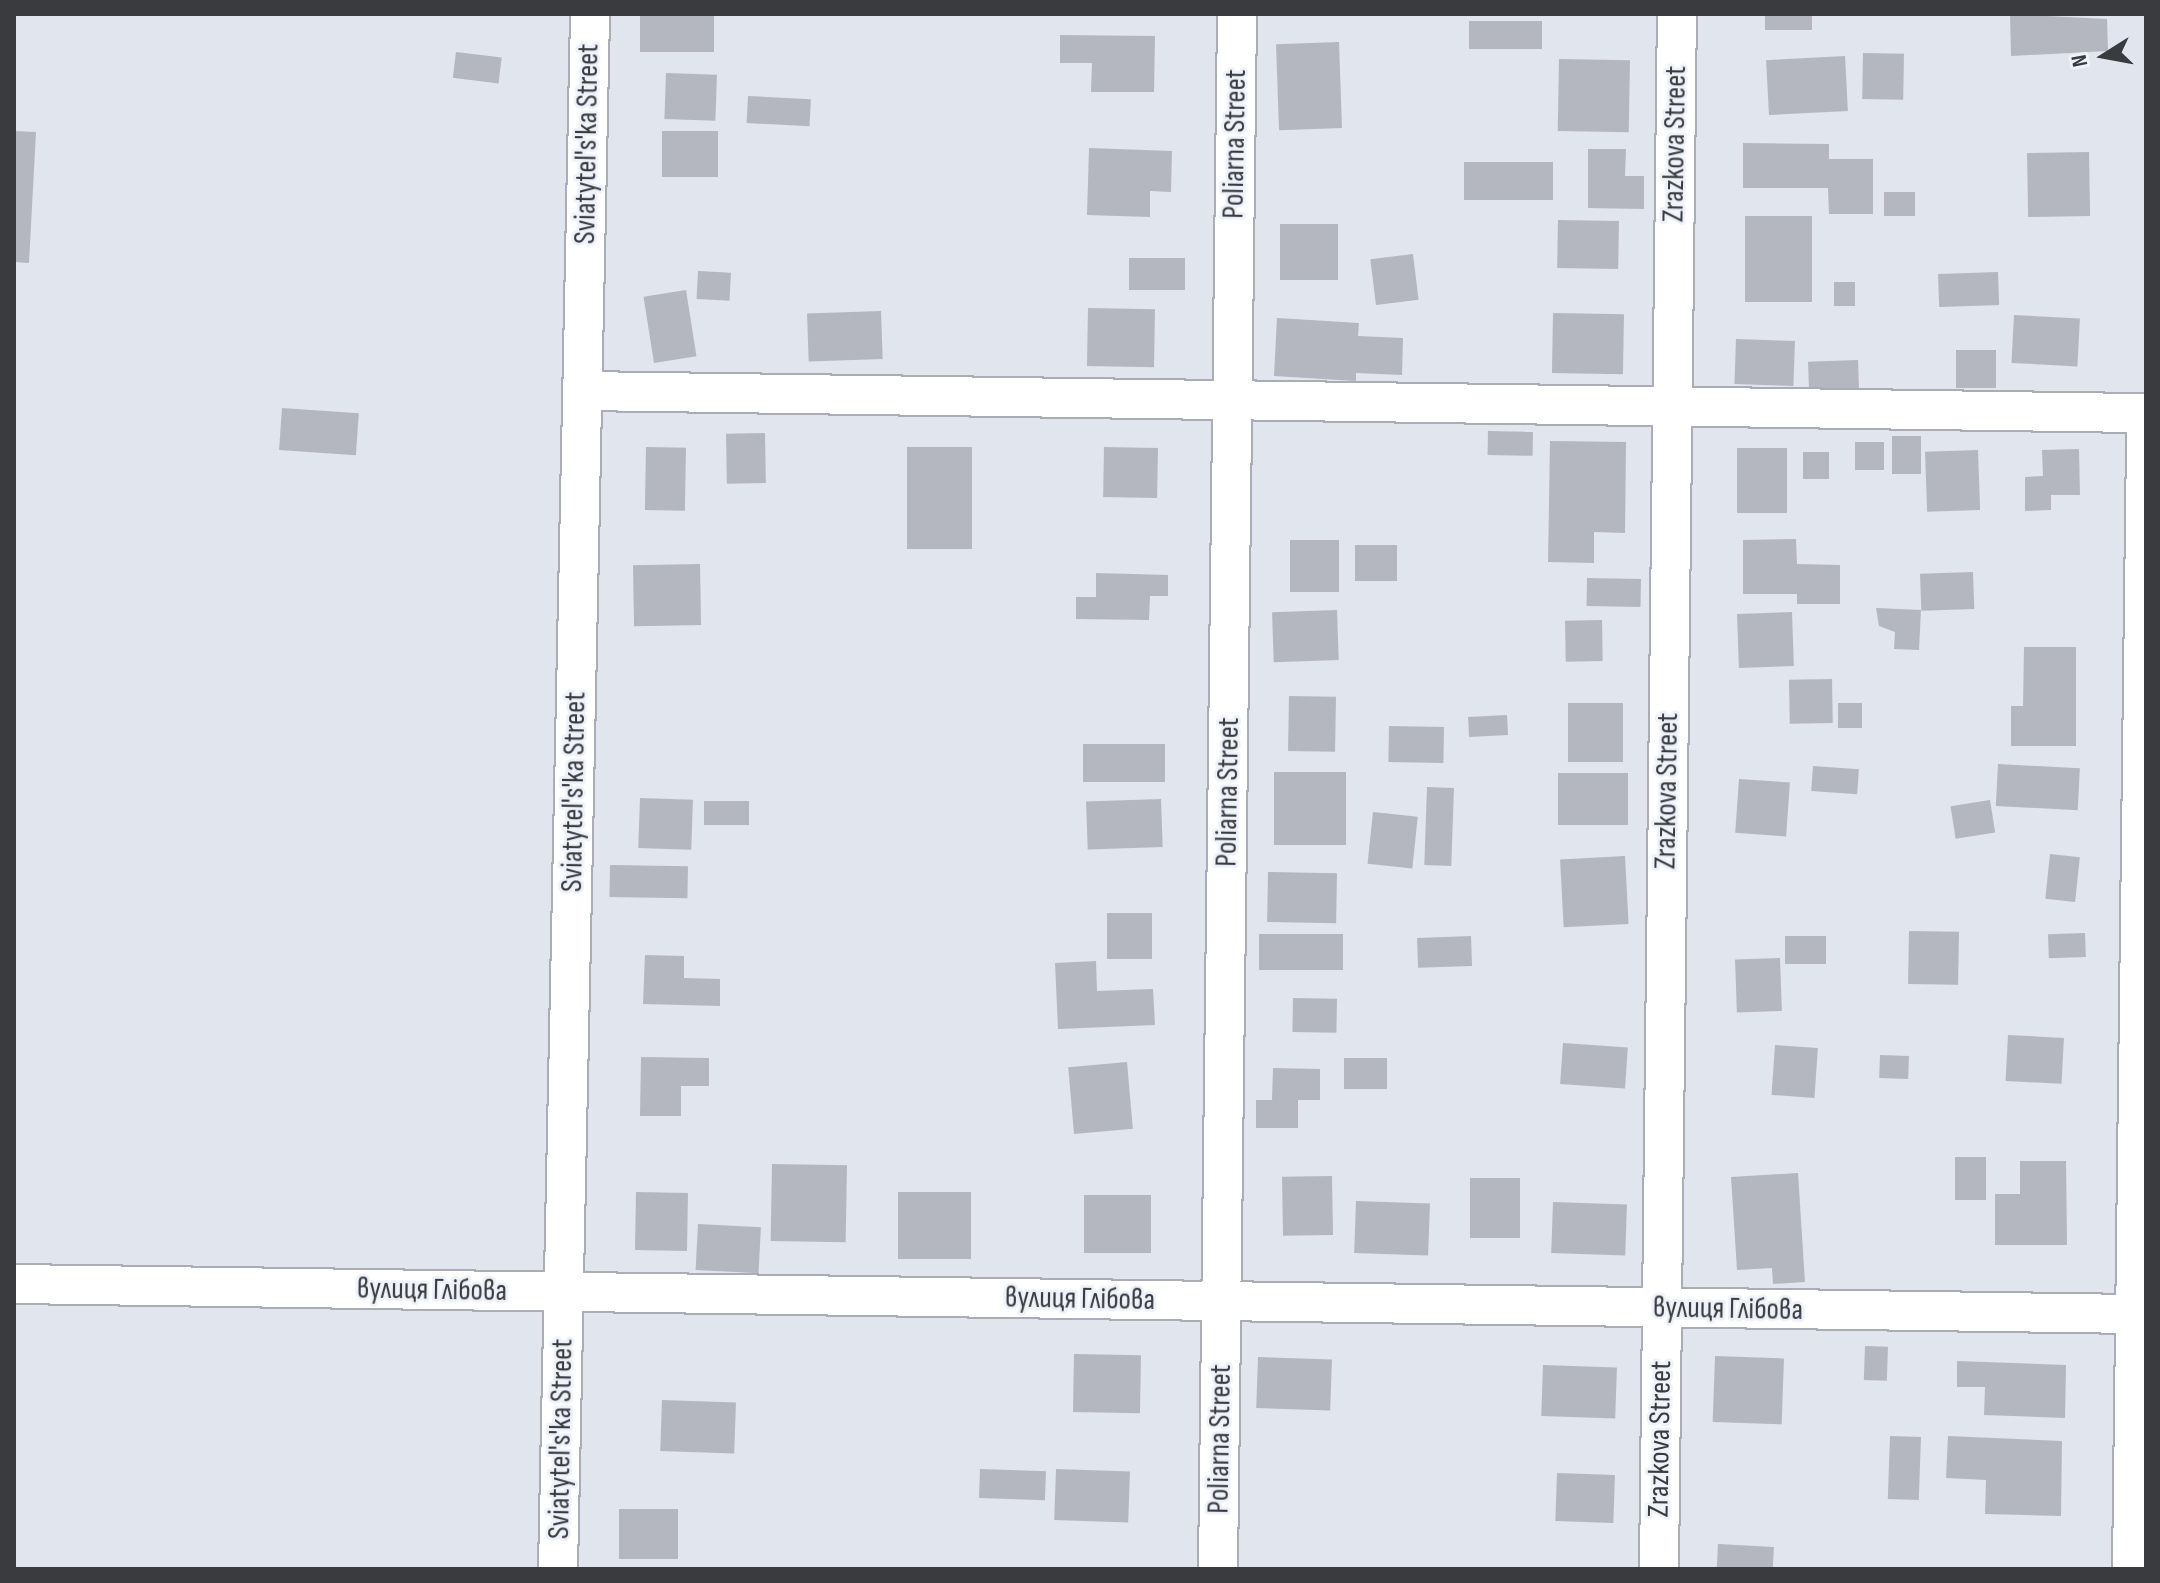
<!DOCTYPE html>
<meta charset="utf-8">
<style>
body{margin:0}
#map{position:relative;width:2160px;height:1583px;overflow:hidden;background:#e1e5ed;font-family:"Sofia Sans Condensed",sans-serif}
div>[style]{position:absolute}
.building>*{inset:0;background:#b4b7bf;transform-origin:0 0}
.roads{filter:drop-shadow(2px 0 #aaadb5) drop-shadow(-2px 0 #aaadb5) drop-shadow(0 2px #aaadb5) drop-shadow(0 -2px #aaadb5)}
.minor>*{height:38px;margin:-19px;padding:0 19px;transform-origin:19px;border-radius:19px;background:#fff}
span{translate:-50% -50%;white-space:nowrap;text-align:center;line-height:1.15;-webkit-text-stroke:6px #eef2fa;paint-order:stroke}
.street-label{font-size:30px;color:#393b3e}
.frame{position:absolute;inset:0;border:16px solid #393b3e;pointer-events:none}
.north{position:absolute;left:2064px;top:16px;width:80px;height:80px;-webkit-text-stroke:6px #eef2fa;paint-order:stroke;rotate:259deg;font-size:22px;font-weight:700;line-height:32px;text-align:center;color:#393b3e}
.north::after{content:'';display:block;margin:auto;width:28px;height:36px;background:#393b3e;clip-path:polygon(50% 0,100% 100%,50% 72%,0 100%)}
</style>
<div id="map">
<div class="building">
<i style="left:640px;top:14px;width:74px;height:38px"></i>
<i style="left:1765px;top:14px;width:47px;height:16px"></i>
<i style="clip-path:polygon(2010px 14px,2107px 19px,2108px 51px,2011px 56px)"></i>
<i style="left:1469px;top:21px;width:73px;height:28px"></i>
<i style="clip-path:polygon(1060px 35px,1155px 36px,1154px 92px,1091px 92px,1092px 63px,1060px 63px)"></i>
<i style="left:1339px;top:42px;width:86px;height:63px;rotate:88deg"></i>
<i style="left:456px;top:52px;width:46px;height:26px;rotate:7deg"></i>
<i style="left:1863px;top:53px;width:41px;height:46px;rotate:1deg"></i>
<i style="left:1845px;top:56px;width:55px;height:79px;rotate:87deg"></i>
<i style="left:1559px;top:59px;width:71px;height:72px;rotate:1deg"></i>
<i style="left:666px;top:73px;width:51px;height:46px;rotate:2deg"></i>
<i style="left:748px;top:96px;width:63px;height:27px;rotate:3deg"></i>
<i style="clip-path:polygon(14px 131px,36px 132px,29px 263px,14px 262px)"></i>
<i style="left:662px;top:131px;width:56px;height:46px"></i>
<i style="clip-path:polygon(1743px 143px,1829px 144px,1829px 159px,1873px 159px,1873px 214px,1829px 214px,1828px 188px,1743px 188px)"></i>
<i style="clip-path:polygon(1089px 148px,1172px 151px,1171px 192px,1150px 191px,1150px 217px,1087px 215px)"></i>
<i style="clip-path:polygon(1588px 149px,1626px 149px,1625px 176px,1644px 176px,1644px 209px,1588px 208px)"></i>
<i style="left:2089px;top:152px;width:64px;height:62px;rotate:89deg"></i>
<i style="left:1553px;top:162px;width:38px;height:89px;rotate:90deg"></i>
<i style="left:1915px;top:192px;width:24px;height:31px;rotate:90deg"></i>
<i style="left:1745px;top:216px;width:67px;height:86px"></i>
<i style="left:1558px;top:220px;width:61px;height:48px;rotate:1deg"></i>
<i style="left:1338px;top:224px;width:56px;height:58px;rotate:90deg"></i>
<i style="left:1413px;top:254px;width:46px;height:43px;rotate:83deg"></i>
<i style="left:1129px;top:258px;width:56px;height:32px"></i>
<i style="left:698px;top:271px;width:33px;height:28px;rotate:3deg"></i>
<i style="left:1998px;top:272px;width:33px;height:60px;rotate:88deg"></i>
<i style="left:1834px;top:282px;width:21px;height:24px"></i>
<i style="left:686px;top:290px;width:67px;height:43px;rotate:81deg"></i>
<i style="left:1088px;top:308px;width:67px;height:58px;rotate:1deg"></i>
<i style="left:881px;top:311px;width:48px;height:74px;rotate:88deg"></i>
<i style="left:1553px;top:313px;width:71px;height:60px;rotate:1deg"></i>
<i style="left:2014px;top:315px;width:66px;height:48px;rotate:3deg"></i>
<i style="clip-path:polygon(1277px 318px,1359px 323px,1358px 336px,1403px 338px,1402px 375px,1356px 373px,1356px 381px,1274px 376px)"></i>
<i style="left:1736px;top:339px;width:59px;height:45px;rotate:2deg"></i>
<i style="left:1996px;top:350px;width:38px;height:40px;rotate:90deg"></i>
<i style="left:1858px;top:360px;width:31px;height:50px;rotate:88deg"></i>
<i style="left:282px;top:408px;width:77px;height:42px;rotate:4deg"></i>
<i style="left:1488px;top:431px;width:45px;height:24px;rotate:1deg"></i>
<i style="left:765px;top:433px;width:50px;height:39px;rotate:89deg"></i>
<i style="left:1892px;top:436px;width:29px;height:38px"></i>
<i style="clip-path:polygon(1550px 441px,1626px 442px,1625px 533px,1594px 532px,1594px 563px,1548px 562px)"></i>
<i style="left:1855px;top:442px;width:29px;height:28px"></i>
<i style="left:646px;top:447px;width:40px;height:63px;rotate:1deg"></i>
<i style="left:907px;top:447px;width:65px;height:102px"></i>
<i style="left:1104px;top:447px;width:54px;height:50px;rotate:1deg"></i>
<i style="left:1737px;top:448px;width:50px;height:65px"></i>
<i style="clip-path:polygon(2079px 449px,2080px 495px,2051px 495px,2051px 510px,2025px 511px,2025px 477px,2043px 476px,2042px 450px)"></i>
<i style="left:1978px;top:450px;width:60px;height:53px;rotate:88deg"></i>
<i style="left:1829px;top:452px;width:27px;height:26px;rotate:90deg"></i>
<i style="clip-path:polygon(1796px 539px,1797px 564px,1840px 565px,1840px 604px,1797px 604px,1797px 594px,1743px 594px,1743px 540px)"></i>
<i style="left:1290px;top:540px;width:49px;height:52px"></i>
<i style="left:1355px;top:545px;width:42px;height:36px"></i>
<i style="left:700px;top:564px;width:61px;height:67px;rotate:89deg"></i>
<i style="left:1973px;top:572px;width:37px;height:53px;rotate:88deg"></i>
<i style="clip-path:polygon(1096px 573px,1168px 575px,1168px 596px,1150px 596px,1149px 620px,1076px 619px,1076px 597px,1096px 597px)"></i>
<i style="left:1587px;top:578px;width:54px;height:28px;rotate:1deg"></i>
<i style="clip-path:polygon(1876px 608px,1921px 610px,1919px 650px,1894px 649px,1895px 632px,1879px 626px)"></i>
<i style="left:1337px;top:610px;width:50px;height:65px;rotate:88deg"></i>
<i style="left:1792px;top:612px;width:54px;height:55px;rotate:88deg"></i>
<i style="left:1602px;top:620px;width:41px;height:37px;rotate:89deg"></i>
<i style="clip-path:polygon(2024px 647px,2076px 647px,2076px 746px,2011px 746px,2011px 706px,2023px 706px)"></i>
<i style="left:1832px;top:679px;width:44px;height:43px;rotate:89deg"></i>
<i style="left:1289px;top:696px;width:47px;height:55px;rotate:1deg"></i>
<i style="left:1568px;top:703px;width:55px;height:59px"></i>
<i style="left:1862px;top:703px;width:25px;height:24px;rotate:90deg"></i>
<i style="left:1507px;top:715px;width:20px;height:39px;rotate:87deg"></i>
<i style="left:1389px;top:726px;width:55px;height:36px;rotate:1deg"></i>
<i style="left:1083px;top:744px;width:82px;height:38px"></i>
<i style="left:1998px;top:764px;width:82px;height:42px;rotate:3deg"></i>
<i style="left:1813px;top:766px;width:46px;height:25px;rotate:4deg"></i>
<i style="left:1274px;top:772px;width:72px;height:73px"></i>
<i style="left:1558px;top:773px;width:70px;height:52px"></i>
<i style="left:1739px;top:779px;width:51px;height:54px;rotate:4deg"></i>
<i style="left:1427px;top:787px;width:27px;height:78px;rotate:2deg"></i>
<i style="left:640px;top:798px;width:53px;height:50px;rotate:2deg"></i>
<i style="left:1161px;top:799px;width:48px;height:75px;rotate:88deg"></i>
<i style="left:1990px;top:800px;width:33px;height:40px;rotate:81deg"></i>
<i style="left:749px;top:801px;width:24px;height:45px;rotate:90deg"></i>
<i style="left:1373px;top:812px;width:45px;height:52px;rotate:6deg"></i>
<i style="left:2050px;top:854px;width:30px;height:45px;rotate:6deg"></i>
<i style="left:1625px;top:856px;width:68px;height:65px;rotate:87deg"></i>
<i style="left:610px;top:865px;width:78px;height:32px;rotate:1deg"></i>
<i style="left:1268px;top:872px;width:69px;height:50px;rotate:1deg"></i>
<i style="left:1107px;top:913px;width:45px;height:46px"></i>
<i style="left:1909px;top:931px;width:50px;height:53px;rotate:1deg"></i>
<i style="left:2085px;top:933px;width:24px;height:37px;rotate:88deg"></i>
<i style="left:1259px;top:934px;width:84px;height:36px"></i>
<i style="left:1471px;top:936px;width:30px;height:54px;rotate:88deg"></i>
<i style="left:1826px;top:936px;width:28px;height:41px;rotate:90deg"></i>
<i style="clip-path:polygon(645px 955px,684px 956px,684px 978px,720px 979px,720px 1006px,643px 1004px)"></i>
<i style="left:1780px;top:958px;width:53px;height:45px;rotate:88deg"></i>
<i style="clip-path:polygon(1096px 961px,1097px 991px,1153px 989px,1155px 1025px,1058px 1029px,1055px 963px)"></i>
<i style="left:1293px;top:998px;width:44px;height:34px;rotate:1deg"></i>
<i style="left:2008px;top:1035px;width:56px;height:46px;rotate:3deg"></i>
<i style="left:1563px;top:1043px;width:65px;height:41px;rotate:4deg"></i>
<i style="left:1775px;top:1045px;width:43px;height:50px;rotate:4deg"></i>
<i style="left:1880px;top:1055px;width:29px;height:23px;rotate:2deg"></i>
<i style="clip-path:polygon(641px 1057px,709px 1058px,709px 1086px,681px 1086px,681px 1116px,640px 1116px)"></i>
<i style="left:1344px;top:1058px;width:43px;height:31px"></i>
<i style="left:1127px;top:1062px;width:67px;height:59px;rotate:85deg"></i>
<i style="clip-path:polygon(1273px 1068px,1320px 1069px,1320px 1100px,1298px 1100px,1298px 1128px,1256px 1128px,1256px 1100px,1272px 1100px)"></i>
<i style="left:1955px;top:1157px;width:31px;height:43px"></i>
<i style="clip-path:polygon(2020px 1161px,2066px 1161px,2067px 1245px,1995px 1245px,1995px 1194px,2020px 1194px)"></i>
<i style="left:772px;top:1164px;width:75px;height:77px;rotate:1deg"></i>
<i style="clip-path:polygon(1798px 1173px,1805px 1282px,1773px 1284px,1772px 1268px,1737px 1270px,1731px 1177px)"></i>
<i style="left:1332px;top:1176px;width:59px;height:50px;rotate:89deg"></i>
<i style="left:1470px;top:1178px;width:50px;height:60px"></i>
<i style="left:636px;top:1192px;width:52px;height:58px;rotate:1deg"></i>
<i style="left:898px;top:1192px;width:73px;height:67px"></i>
<i style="left:1084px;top:1195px;width:67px;height:58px"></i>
<i style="left:1356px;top:1201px;width:74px;height:52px;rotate:2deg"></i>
<i style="left:1553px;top:1202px;width:74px;height:51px;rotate:2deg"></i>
<i style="left:698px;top:1224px;width:63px;height:46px;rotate:3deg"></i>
<i style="left:1865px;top:1346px;width:23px;height:34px;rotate:2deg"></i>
<i style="left:1074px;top:1354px;width:67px;height:58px;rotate:1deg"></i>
<i style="left:1715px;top:1356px;width:69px;height:66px;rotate:2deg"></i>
<i style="left:1258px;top:1357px;width:74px;height:51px;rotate:2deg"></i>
<i style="clip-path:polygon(1957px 1361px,2066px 1365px,2065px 1418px,1984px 1415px,1985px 1387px,1957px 1387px)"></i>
<i style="left:1543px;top:1365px;width:74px;height:51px;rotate:2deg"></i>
<i style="left:662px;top:1400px;width:74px;height:51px;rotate:2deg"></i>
<i style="left:1890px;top:1436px;width:31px;height:63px;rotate:2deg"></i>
<i style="clip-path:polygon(1948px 1436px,2062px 1441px,2061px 1516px,1985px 1514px,1986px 1480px,1946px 1478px)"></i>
<i style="left:980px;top:1469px;width:66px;height:29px;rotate:2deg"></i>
<i style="left:1056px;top:1469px;width:74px;height:51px;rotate:2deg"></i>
<i style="left:1557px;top:1473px;width:58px;height:48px;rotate:2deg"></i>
<i style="left:619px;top:1509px;width:59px;height:50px"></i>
<i style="left:1718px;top:1544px;width:56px;height:25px;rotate:3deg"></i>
</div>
<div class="roads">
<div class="minor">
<i style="left:582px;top:391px;width:1564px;rotate:0.81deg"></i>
<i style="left:14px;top:1284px;width:2132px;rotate:0.81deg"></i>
<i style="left:558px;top:1569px;width:1555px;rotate:-88.82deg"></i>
<i style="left:1218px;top:1569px;width:1555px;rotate:-89.3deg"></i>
<i style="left:1659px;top:1569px;width:1555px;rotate:-89.34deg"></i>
<i style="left:2132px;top:1569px;width:1136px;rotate:-89.29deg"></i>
</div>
</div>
<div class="street-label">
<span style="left:587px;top:144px;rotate:-89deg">Sviatytel's'ka Street</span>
<span style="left:1235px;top:144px;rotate:-89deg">Poliarna Street</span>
<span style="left:1675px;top:144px;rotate:-89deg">Zrazkova Street</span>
<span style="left:1667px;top:791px;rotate:-89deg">Zrazkova Street</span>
<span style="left:574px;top:792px;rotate:-89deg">Sviatytel's'ka Street</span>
<span style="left:1228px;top:792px;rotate:-89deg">Poliarna Street</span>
<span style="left:432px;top:1290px;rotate:1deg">вулиця Глібова</span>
<span style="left:1080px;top:1299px;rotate:1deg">вулиця Глібова</span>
<span style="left:1728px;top:1309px;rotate:1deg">вулиця Глібова</span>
<span style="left:561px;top:1439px;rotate:-89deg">Sviatytel's'ka Street</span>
<span style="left:1220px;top:1439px;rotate:-89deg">Poliarna Street</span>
<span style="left:1660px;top:1439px;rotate:-89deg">Zrazkova Street</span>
</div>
<div class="frame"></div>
<div class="north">N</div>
</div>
